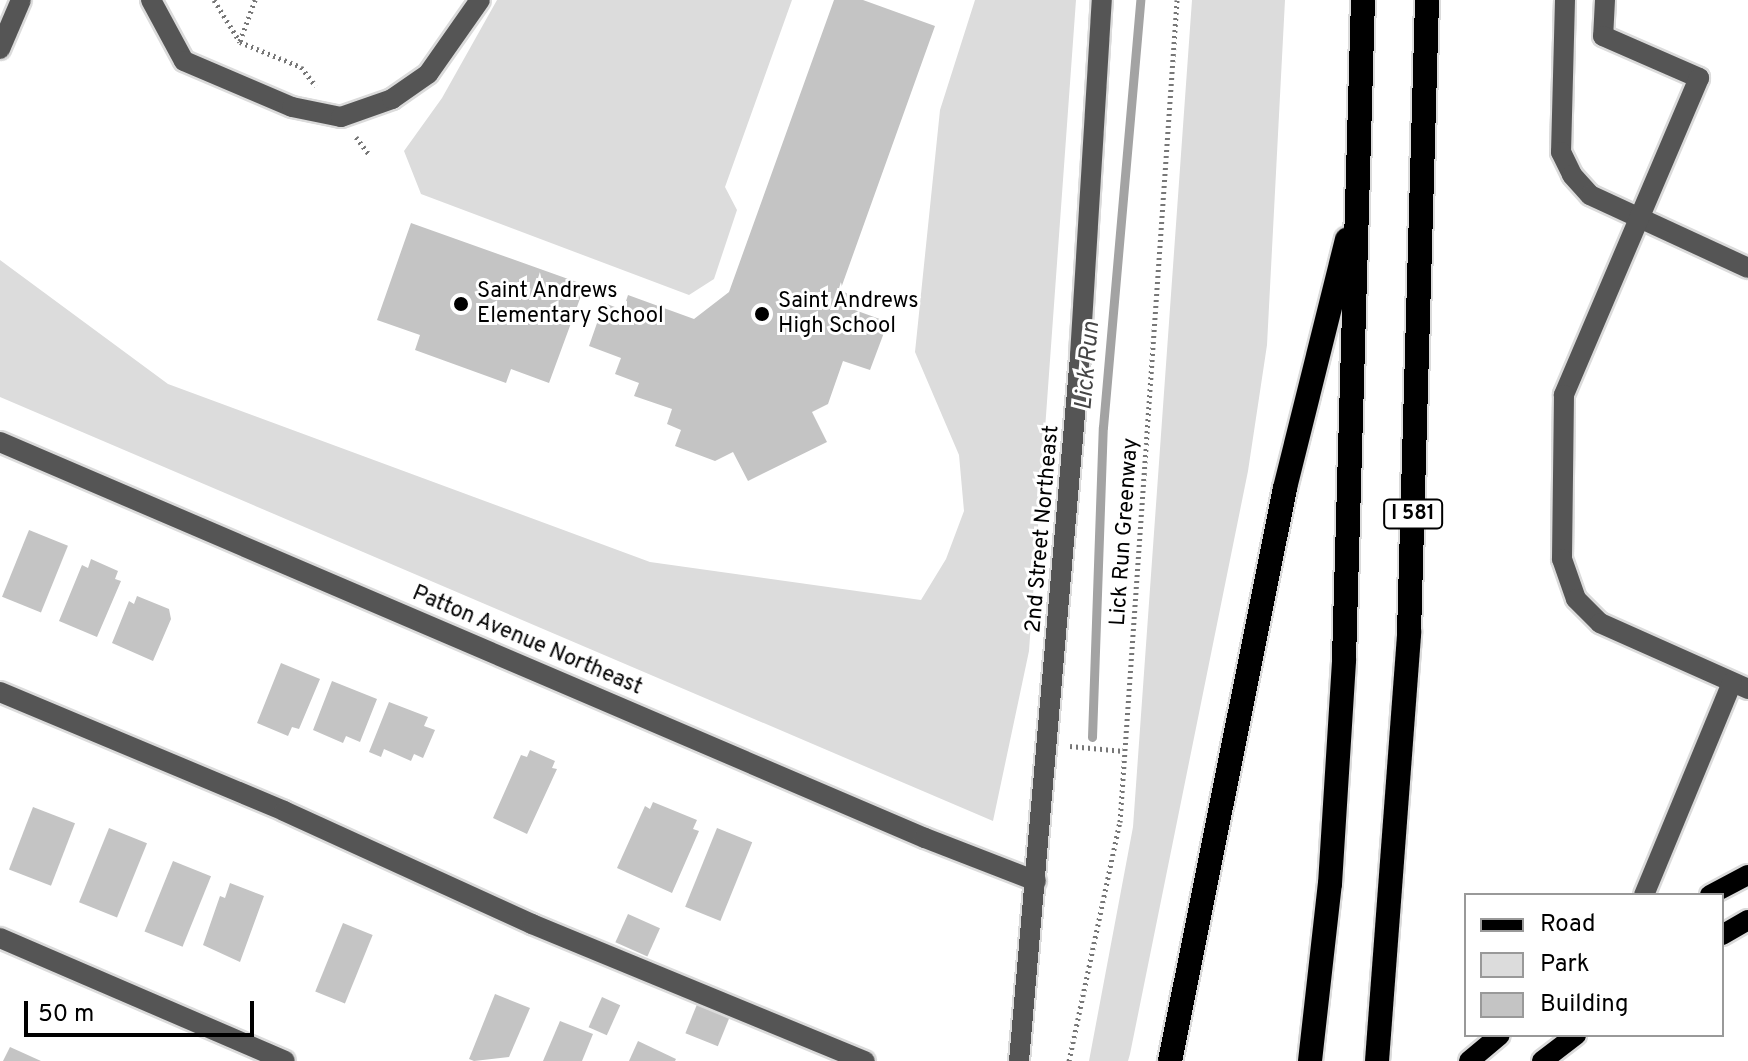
<!DOCTYPE html>
<style>
body{margin:0}
#map{position:relative;width:1748px;height:1061px;overflow:hidden;background:#fff;font-family:Overpass,sans-serif}
div>[style]{position:absolute}
.green>*{inset:0;background:#dcdcdc}
.stream>*{height:9px;margin:-4.5px;padding:0 4.5px;transform-origin:4.5px;border-radius:4.5px;background:#a3a3a3}
.building>*{inset:0;background:#c4c4c4;transform-origin:0 0}
.path>*{height:5px;margin-top:-2.5px;transform-origin:0;background:repeating-linear-gradient(90deg,#777 0 2px,transparent 0 6px)}
.roads{filter:drop-shadow(2px 0 #dbdbdb) drop-shadow(-2px 0 #dbdbdb) drop-shadow(0 2px #dbdbdb) drop-shadow(0 -2px #dbdbdb)}
.minor>*{height:20px;margin:-10px;padding:0 10px;transform-origin:10px;border-radius:10px;background:#555}
.major>*{height:20px;margin:-10px;padding:0 10px;transform-origin:10px;border-radius:10px;background:#000}
.highway>*{height:24px;margin:-12px;padding:0 12px;transform-origin:12px;border-radius:12px;background:#000}
.dots>*{width:22px;height:22px;translate:-50% -50%;box-sizing:border-box;border:4px solid #fff;border-radius:50%}
span{translate:-50% -50%;white-space:nowrap;text-align:center;line-height:1.15;-webkit-text-stroke:6px #fff;paint-order:stroke}
.shield-label span{padding:2px 6px;background:#fff;border:2px solid;border-radius:6px;-webkit-text-stroke-width:0}
.shield-label{font-size:20px;color:#000;font-weight:700}
.poi-label{font-size:22px;color:#000}
.left{translate:0 -50%;text-align:left}
.street-label{font-size:22px;color:#000}
.water-label{font-size:24px;color:#444;font-style:italic}
.legend{position:absolute;left:1464px;top:893px;width:260px;height:144px;box-sizing:border-box;background:#fff;border:2px solid #999;margin:0;padding:10px 14px;list-style:none;font-size:24px;color:#000}
.legend li{display:flex;align-items:center;gap:16px;height:40px}
.legend b{width:40px;border:2px solid #999}
.scale{position:absolute;left:24px;top:1001px;width:230px;height:36px;box-sizing:border-box;border:4px solid #000;border-top:0;padding-left:10px;font-size:24px;line-height:28px;white-space:nowrap;color:#000;-webkit-text-stroke:6px #fff;paint-order:stroke}
</style>
<div id="map">
<div class="green">
<i style="clip-path:polygon(497px 0,792px 0,725px 187px,737px 210px,714px 279px,689px 295px,421px 194px,404px 151px,442px 98px)"></i>
<i style="clip-path:polygon(975px 0,1076px 0,1029px 651px,993px 821px,0 397px,0 260px,168px 384px,650px 562px,921px 600px,946px 559px,964px 511px,959px 455px,915px 352px,940px 110px)"></i>
<i style="clip-path:polygon(1192px 0,1285px 0,1267px 345px,1248px 471px,1130px 1054px,1128px 1061px,1089px 1061px,1133px 827px)"></i>
</div>
<div class="stream">
<i style="left:1092px;top:737px;width:310px;rotate:-88deg"></i>
<i style="left:1103px;top:427px;width:429px;rotate:-85deg"></i>
</div>
<div class="building">
<i style="clip-path:polygon(834px 0,863px 0,935px 26px,840px 291px,856px 296px,852px 309px,888px 322px,870px 370px,843px 361px,828px 404px,812px 412px,827px 442px,748px 481px,733px 452px,715px 461px,675px 446px,681px 430px,667px 424px,672px 409px,634px 396px,639px 383px,615px 374px,621px 358px,589px 346px,604px 303px,623px 310px,628px 295px,694px 319px,729px 292px)"></i>
<i style="clip-path:polygon(411px 223px,585px 285px,549px 383px,511px 369px,506px 383px,415px 350px,420px 335px,377px 320px)"></i>
<i style="left:29px;top:530px;width:42px;height:72px;rotate:22deg"></i>
<i style="clip-path:polygon(91px 559px,118px 571px,115px 579px,121px 581px,97px 637px,59px 621px,82px 565px,88px 568px)"></i>
<i style="clip-path:polygon(137px 596px,169px 609px,171px 619px,153px 661px,112px 643px,129px 601px,134px 604px)"></i>
<i style="clip-path:polygon(281px 663px,320px 679px,299px 729px,292px 727px,288px 736px,257px 723px)"></i>
<i style="clip-path:polygon(332px 681px,377px 699px,360px 742px,346px 736px,343px 743px,313px 730px)"></i>
<i style="clip-path:polygon(389px 702px,428px 717px,424px 726px,435px 730px,423px 758px,414px 754px,411px 761px,384px 749px,381px 757px,369px 752px)"></i>
<i style="clip-path:polygon(530px 750px,555px 761px,552px 768px,557px 769px,527px 834px,493px 818px,521px 755px,527px 757px)"></i>
<i style="clip-path:polygon(653px 802px,697px 820px,693px 829px,699px 831px,672px 893px,617px 868px,645px 806px,650px 809px)"></i>
<i style="left:33px;top:807px;width:45px;height:67px;rotate:21deg"></i>
<i style="left:109px;top:828px;width:41px;height:80px;rotate:22deg"></i>
<i style="left:717px;top:828px;width:38px;height:85px;rotate:22deg"></i>
<i style="left:173px;top:861px;width:41px;height:76px;rotate:22deg"></i>
<i style="clip-path:polygon(230px 883px,264px 896px,240px 962px,203px 945px,220px 896px,225px 898px)"></i>
<i style="left:628px;top:914px;width:35px;height:31px;rotate:24deg"></i>
<i style="left:343px;top:923px;width:32px;height:74px;rotate:22deg"></i>
<i style="clip-path:polygon(495px 994px,530px 1008px,509px 1057px,474px 1061px,469px 1059px)"></i>
<i style="left:602px;top:997px;width:20px;height:33px;rotate:24deg"></i>
<i style="left:700px;top:997px;width:35px;height:39px;rotate:22deg"></i>
<i style="clip-path:polygon(560px 1021px,593px 1034px,582px 1061px,543px 1061px)"></i>
<i style="clip-path:polygon(638px 1041px,676px 1059px,675px 1061px,629px 1061px)"></i>
<i style="clip-path:polygon(10px 1047px,41px 1061px,3px 1061px)"></i>
</div>
<div class="path">
<i style="left:214px;top:0;width:49px;rotate:58.2deg"></i>
<i style="left:240px;top:42px;width:66px;rotate:22.3deg"></i>
<i style="left:301px;top:67px;width:24px;rotate:52deg"></i>
<i style="left:240px;top:41px;width:44px;rotate:-69.9deg"></i>
<i style="left:356px;top:137px;width:21px;rotate:53deg"></i>
<i style="left:1070px;top:746px;width:54px;rotate:5.3deg"></i>
<i style="left:1069px;top:1061px;width:244px;rotate:-78deg"></i>
<i style="left:1120px;top:822px;width:824px;rotate:-86.03deg"></i>
</div>
<div class="roads">
<div class="minor">
<i style="left:151px;top:0;width:69px;rotate:61.6deg"></i>
<i style="left:184px;top:61px;width:117px;rotate:23.1deg"></i>
<i style="left:292px;top:107px;width:50px;rotate:11.5deg"></i>
<i style="left:341px;top:117px;width:54px;rotate:-19.4deg"></i>
<i style="left:392px;top:99px;width:44px;rotate:-34.8deg"></i>
<i style="left:428px;top:74px;width:90px;rotate:-54.9deg"></i>
<i style="left:1565px;top:0;width:152px;rotate:91.5deg"></i>
<i style="left:1561px;top:152px;width:25px;rotate:64deg"></i>
<i style="left:1572px;top:175px;width:27px;rotate:48deg"></i>
<i style="left:1590px;top:195px;width:174px;rotate:24.8deg"></i>
<i style="left:1605px;top:0;width:36px;rotate:93deg"></i>
<i style="left:1603px;top:36px;width:105px;rotate:23.6deg"></i>
<i style="left:1699px;top:78px;width:345px;rotate:113.1deg"></i>
<i style="left:1564px;top:395px;width:164px;rotate:90.7deg"></i>
<i style="left:1562px;top:559px;width:42px;rotate:70.7deg"></i>
<i style="left:1576px;top:599px;width:34px;rotate:45deg"></i>
<i style="left:1600px;top:623px;width:162px;rotate:24deg"></i>
<i style="left:0;top:49px;width:53px;rotate:-66.8deg"></i>
<i style="left:0;top:442px;width:1006px;rotate:23.18deg"></i>
<i style="left:925px;top:838px;width:119px;rotate:21.2deg"></i>
<i style="left:0;top:692px;width:308px;rotate:22.7deg"></i>
<i style="left:284px;top:811px;width:273px;rotate:24.5deg"></i>
<i style="left:532px;top:924px;width:360px;rotate:22.4deg"></i>
<i style="left:1644px;top:895px;width:230px;rotate:-67.5deg"></i>
<i style="left:0;top:938px;width:310px;rotate:23.3deg"></i>
<i style="left:1019px;top:1061px;width:708px;rotate:-85.05deg"></i>
<i style="left:1080px;top:356px;width:357px;rotate:-86.5deg"></i>
</div>
<div class="major">
<i style="left:1710px;top:895px;width:43px;rotate:-27.8deg"></i>
<i style="left:1722px;top:935px;width:30px;rotate:-30deg"></i>
<i style="left:1469px;top:1061px;width:40px;rotate:-40deg"></i>
<i style="left:1542px;top:1061px;width:43px;rotate:-37.4deg"></i>
</div>
<div class="highway">
<i style="left:1170px;top:1061px;width:584px;rotate:-78.65deg"></i>
<i style="left:1285px;top:488px;width:256px;rotate:-76deg"></i>
<i style="left:1310px;top:1061px;width:178px;rotate:-83.6deg"></i>
<i style="left:1330px;top:884px;width:225px;rotate:-86.4deg"></i>
<i style="left:1344px;top:659px;width:659px;rotate:-88.35deg"></i>
<i style="left:1377px;top:1061px;width:429px;rotate:-85.7deg"></i>
<i style="left:1409px;top:633px;width:633px;rotate:-88.37deg"></i>
</div>
</div>
<div class="dots">
<i style="left:461px;top:304px;background:#000"></i>
<i style="left:762px;top:314px;background:#000"></i>
</div>
<div class="shield-label">
<span style="left:1413px;top:514px">I 581</span>
</div>
<div class="poi-label">
<span class="left" style="left:477px;top:304px">Saint Andrews<br>Elementary School</span>
<span class="left" style="left:778px;top:314px">Saint Andrews<br>High School</span>
</div>
<div class="street-label">
<span style="left:1043px;top:529px;rotate:-85deg">2nd Street Northeast</span>
<span style="left:1125px;top:532px;rotate:-86deg">Lick Run Greenway</span>
<span style="left:527px;top:641px;rotate:23deg">Patton Avenue Northeast</span>
</div>
<div class="water-label">
<span style="left:1089px;top:366px;rotate:-85deg">Lick Run</span>
</div>
<ul class="legend">
<li><b style="height:10px;background:#000"></b>Road</li>
<li><b style="height:22px;background:#dcdcdc"></b>Park</li>
<li><b style="height:22px;background:#c4c4c4"></b>Building</li>
</ul>
<div class="scale">50 m</div>
</div>
